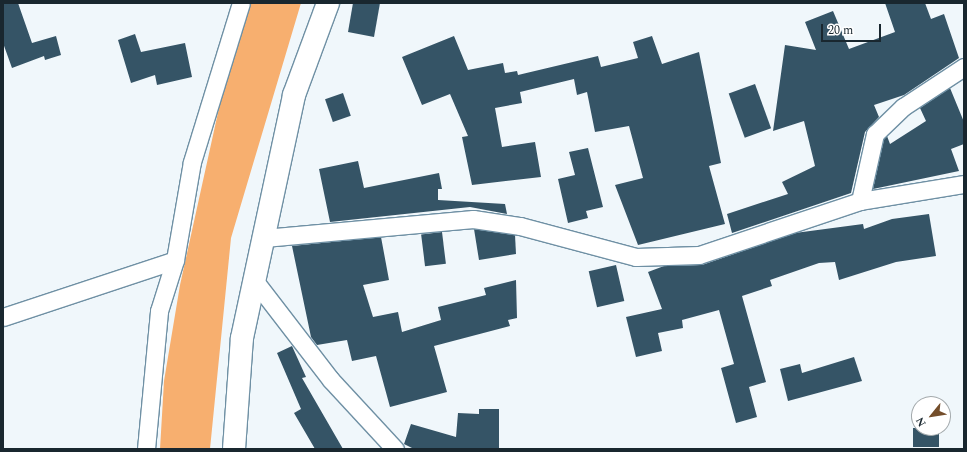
<!DOCTYPE html>
<style>
body{margin:0}
#map{position:relative;width:967px;height:452px;overflow:hidden;background:#f0f7fb;font-family:Spectral,serif}
div>[style]{position:absolute}
.water>*{inset:0;background:#f7af6f}
.building>*{inset:0;background:#355466;transform-origin:0 0}
.roads{filter:drop-shadow(1px 0 #6f90a4) drop-shadow(-1px 0 #6f90a4) drop-shadow(0 1px #6f90a4) drop-shadow(0 -1px #6f90a4)}
.minor>*{height:17px;margin:-8.5px;padding:0 8.5px;transform-origin:8.5px;border-radius:8.5px;background:#fff}
.secondary>*{height:22px;margin:-11px;padding:0 11px;transform-origin:11px;border-radius:11px;background:#fff}
span{translate:-50% -50%;white-space:nowrap;text-align:center;line-height:1.15;-webkit-text-stroke:4px #fff;paint-order:stroke}
.frame{position:absolute;inset:0;border:4px solid #19272f;pointer-events:none}
.north{position:absolute;left:911px;top:396px;width:40px;height:40px;box-sizing:border-box;background:#fff;border:1px solid #a3a9ac;border-radius:50%;rotate:240deg;font-size:11px;font-weight:700;line-height:16px;text-align:center;color:#19272f}
.north::after{content:'';display:block;margin:auto;width:14px;height:18px;background:#744e2b;clip-path:polygon(50% 0,100% 100%,50% 72%,0 100%)}
.scale{position:absolute;left:821px;top:24px;width:60px;height:18px;box-sizing:border-box;border:2px solid #19272f;border-top:0;padding-left:5px;font-size:12px;line-height:14px;white-space:nowrap;color:#19272f;-webkit-text-stroke:3px #fff;paint-order:stroke}
</style>
<div id="map">
<div class="water">
<i style="clip-path:polygon(249px 3px,301px 3px,231px 238px,210px 449px,160px 449px,164px 381px,180px 285px,219px 108px)"></i>
</div>
<div class="building">
<i style="clip-path:polygon(3px 3px,18px 3px,32px 43px,56px 36px,61px 55px,45px 60px,44px 56px,12px 68px,3px 43px)"></i>
<i style="clip-path:polygon(353px 3px,380px 3px,374px 37px,348px 32px)"></i>
<i style="clip-path:polygon(885px 3px,925px 3px,931px 19px,944px 14px,959px 58px,904px 95px,874px 105px,879px 117px,865px 132px,851px 193px,732px 233px,727px 214px,788px 194px,782px 182px,815px 166px,804px 121px,773px 131px,785px 45px,816px 50px,805px 22px,833px 11px,849px 49px,895px 32px)"></i>
<i style="clip-path:polygon(135px 34px,141px 52px,185px 43px,192px 77px,157px 85px,155px 75px,131px 83px,118px 40px)"></i>
<i style="clip-path:polygon(454px 36px,468px 70px,503px 63px,505px 73px,517px 71px,518px 75px,598px 56px,601px 67px,638px 58px,633px 42px,652px 36px,662px 64px,699px 52px,721px 163px,709px 166px,725px 224px,638px 245px,615px 185px,643px 178px,629px 126px,595px 132px,587px 92px,577px 95px,574px 79px,520px 92px,522px 103px,495px 108px,502px 147px,535px 142px,541px 177px,472px 185px,462px 137px,468px 136px,450px 94px,422px 105px,402px 57px)"></i>
<i style="left:755px;top:84px;width:47px;height:28px;rotate:70deg"></i>
<i style="clip-path:polygon(950px 88px,964px 122px,964px 144px,951px 149px,959px 171px,873px 189px,884px 139px,887px 136px,890px 144px,926px 121px,920px 108px)"></i>
<i style="left:343px;top:93px;width:24px;height:19px;rotate:71deg"></i>
<i style="clip-path:polygon(588px 148px,603px 207px,586px 211px,588px 218px,568px 223px,558px 179px,575px 175px,569px 152px)"></i>
<i style="clip-path:polygon(358px 161px,364px 188px,439px 173px,442px 189px,438px 189px,438px 200px,505px 204px,507px 214px,470px 207px,330px 222px,319px 169px)"></i>
<i style="clip-path:polygon(929px 214px,936px 256px,896px 262px,839px 280px,835px 262px,819px 263px,770px 280px,772px 286px,742px 296px,766px 382px,749px 387px,757px 417px,736px 423px,721px 368px,734px 364px,719px 310px,682px 320px,683px 328px,658px 333px,662px 351px,636px 357px,626px 317px,662px 309px,648px 272px,664px 266px,702px 265px,795px 233px,863px 224px,864px 229px,892px 219px)"></i>
<i style="clip-path:polygon(474px 229px,515px 235px,516px 254px,479px 260px)"></i>
<i style="left:442px;top:232px;width:32px;height:21px;rotate:83deg"></i>
<i style="clip-path:polygon(381px 237px,389px 280px,363px 285px,373px 317px,398px 312px,402px 332px,441px 320px,438px 307px,486px 295px,484px 288px,516px 280px,517px 318px,508px 320px,510px 326px,434px 346px,447px 392px,390px 407px,376px 356px,352px 361px,347px 340px,317px 345px,311px 337px,292px 246px)"></i>
<i style="left:616px;top:265px;width:37px;height:28px;rotate:77deg"></i>
<i style="clip-path:polygon(292px 346px,306px 377px,302px 378px,343px 449px,315px 449px,294px 413px,301px 409px,277px 353px)"></i>
<i style="clip-path:polygon(854px 357px,862px 381px,788px 401px,780px 369px,800px 364px,802px 373px)"></i>
<i style="clip-path:polygon(479px 409px,499px 409px,499px 449px,414px 449px,404px 444px,411px 424px,456px 437px,458px 413px,479px 414px)"></i>
<i style="left:913px;top:428px;width:26px;height:19px"></i>
</div>
<div class="roads">
<div class="minor">
<i style="left:860px;top:201px;width:69px;rotate:-77.4deg"></i>
<i style="left:875px;top:134px;width:39px;rotate:-44deg"></i>
<i style="left:903px;top:107px;width:73px;rotate:-33.3deg"></i>
<i style="left:264px;top:238px;width:210px;rotate:-5.2deg"></i>
<i style="left:473px;top:219px;width:48px;rotate:8.5deg"></i>
<i style="left:520px;top:226px;width:120px;rotate:15deg"></i>
<i style="left:636px;top:257px;width:63px;rotate:-1.8deg"></i>
<i style="left:699px;top:255px;width:170px;rotate:-18.5deg"></i>
<i style="left:860px;top:201px;width:105px;rotate:-9.3deg"></i>
<i style="left:254px;top:280px;width:126px;rotate:52.4deg"></i>
<i style="left:331px;top:380px;width:94px;rotate:47.2deg"></i>
<i style="left:3px;top:317px;width:181px;rotate:-18.3deg"></i>
<i style="left:146px;top:449px;width:139px;rotate:-84.6deg"></i>
<i style="left:159px;top:311px;width:53px;rotate:-72.6deg"></i>
<i style="left:175px;top:260px;width:99px;rotate:-80.2deg"></i>
<i style="left:192px;top:162px;width:166px;rotate:-72.9deg"></i>
</div>
<div class="secondary">
<i style="left:234px;top:449px;width:111px;rotate:-85.9deg"></i>
<i style="left:242px;top:338px;width:249px;rotate:-77.9deg"></i>
<i style="left:294px;top:95px;width:98px;rotate:-69.7deg"></i>
</div>
</div>
<div class="frame"></div>
<div class="north">N</div>
<div class="scale">20 m</div>
</div>
